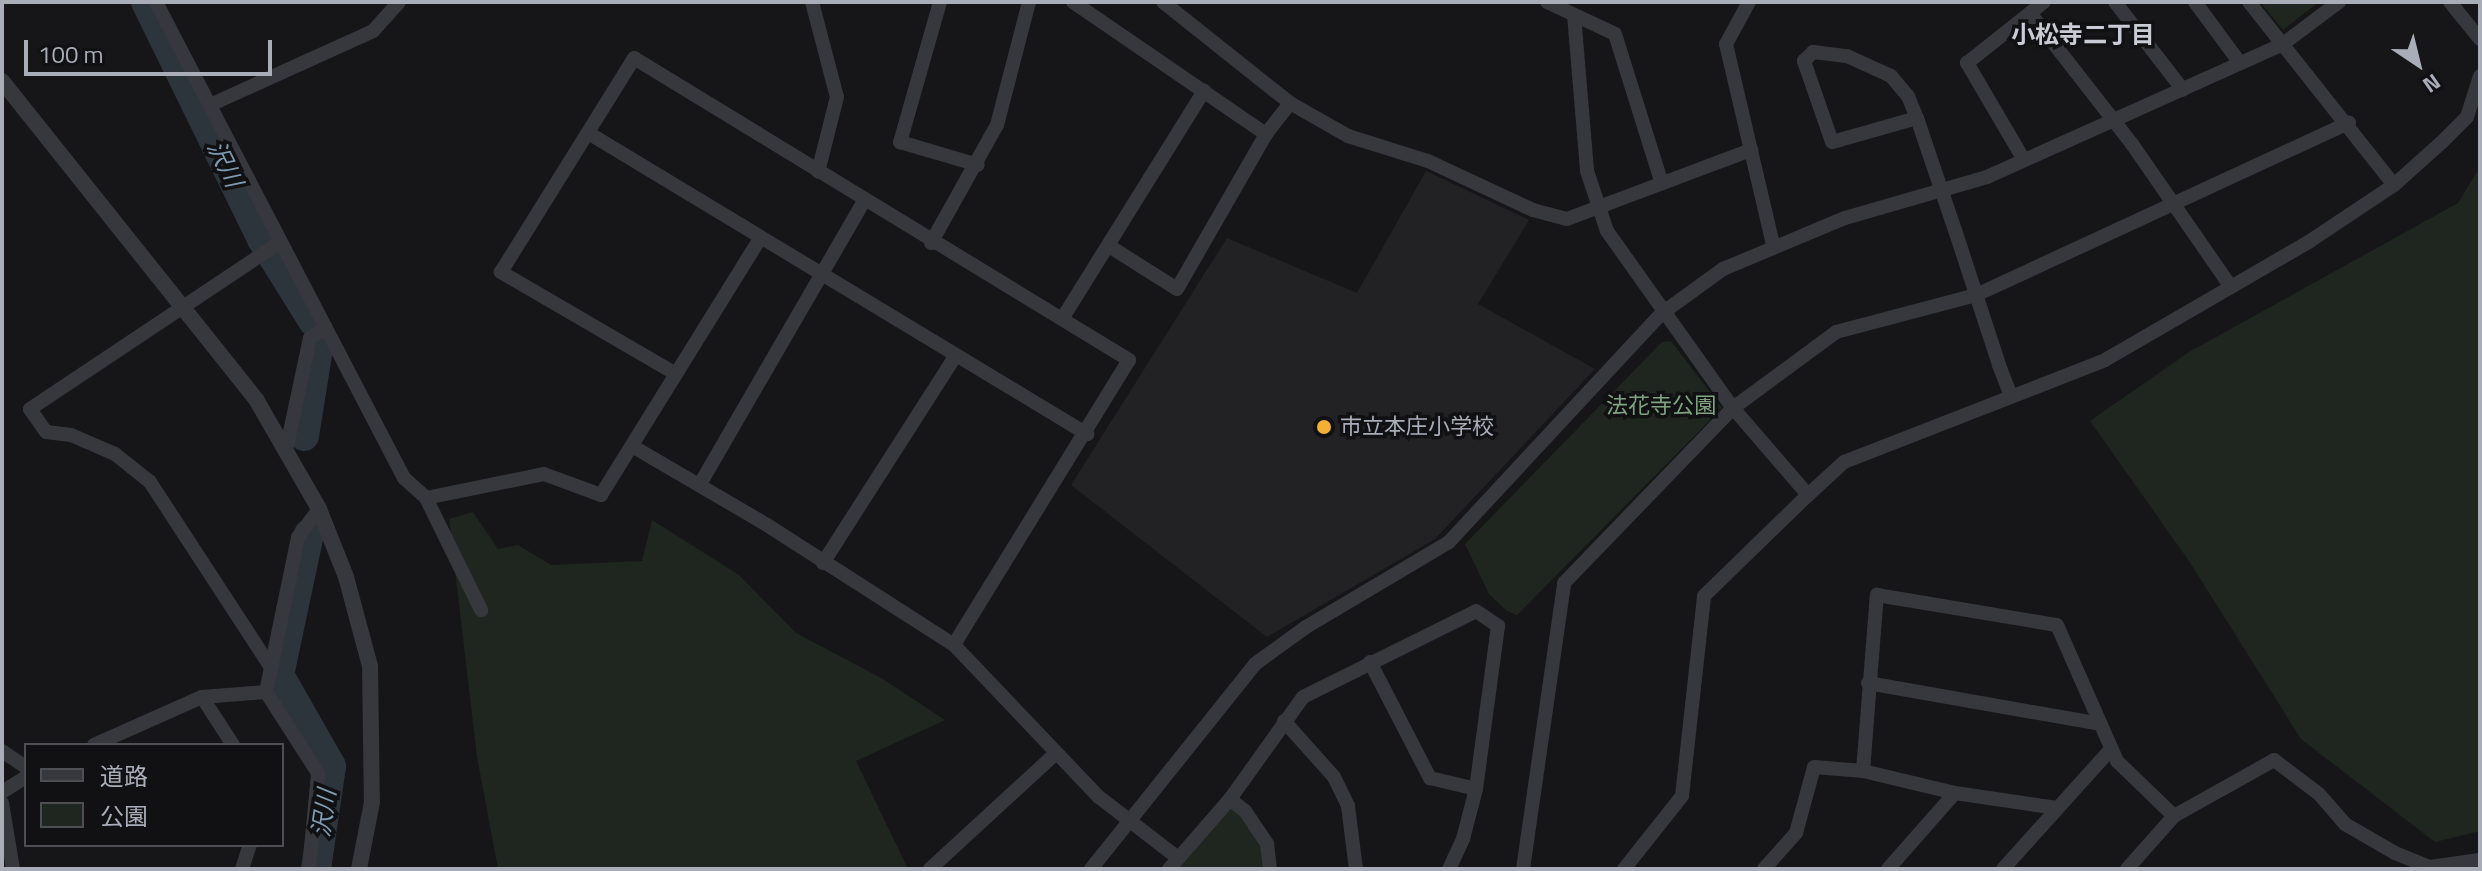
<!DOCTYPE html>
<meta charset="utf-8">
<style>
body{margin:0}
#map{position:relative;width:2482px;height:871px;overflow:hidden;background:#161618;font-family:"Titillium Web","Noto Sans JP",sans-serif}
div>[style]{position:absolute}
.built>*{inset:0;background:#222225}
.green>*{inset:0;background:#1e261f}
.river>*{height:30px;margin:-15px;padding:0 15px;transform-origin:15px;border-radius:15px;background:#2c353c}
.minor>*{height:14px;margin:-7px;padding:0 7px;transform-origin:7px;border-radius:7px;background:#37383d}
.tertiary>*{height:16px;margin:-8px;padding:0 8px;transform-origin:8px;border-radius:8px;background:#37383d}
.dots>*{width:22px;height:22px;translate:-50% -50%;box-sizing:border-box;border:4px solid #111113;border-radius:50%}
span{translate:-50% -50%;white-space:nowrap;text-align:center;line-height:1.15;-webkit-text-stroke:7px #111113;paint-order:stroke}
.park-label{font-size:22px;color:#7fa381}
.poi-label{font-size:22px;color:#a8adb8}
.left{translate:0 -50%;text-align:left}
.neighbourhood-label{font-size:24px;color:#c9ccd4;font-weight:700}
.water-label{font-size:24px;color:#7f9bb3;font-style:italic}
.frame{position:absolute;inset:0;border:4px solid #a8adb8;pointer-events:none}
.legend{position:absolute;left:24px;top:743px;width:260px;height:104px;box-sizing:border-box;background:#111113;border:2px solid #4d4f55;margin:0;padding:10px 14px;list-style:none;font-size:24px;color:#a8adb8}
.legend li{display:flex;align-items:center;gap:16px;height:40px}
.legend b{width:40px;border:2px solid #4d4f55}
.north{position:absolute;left:2378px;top:24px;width:80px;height:80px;-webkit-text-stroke:6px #111113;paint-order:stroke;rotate:145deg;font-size:22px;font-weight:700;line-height:32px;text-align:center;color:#a8adb8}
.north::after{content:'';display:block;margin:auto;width:28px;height:36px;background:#a8adb8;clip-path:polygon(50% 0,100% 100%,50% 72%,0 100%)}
.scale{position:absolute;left:24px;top:40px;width:248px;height:36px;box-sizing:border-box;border:4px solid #a8adb8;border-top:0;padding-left:10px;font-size:24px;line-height:28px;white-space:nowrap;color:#a8adb8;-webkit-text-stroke:6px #111113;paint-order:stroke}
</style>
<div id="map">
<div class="built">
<i style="clip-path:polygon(1426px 171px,1529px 220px,1478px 304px,1595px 369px,1435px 539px,1267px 637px,1071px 485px,1227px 238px,1357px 293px)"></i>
</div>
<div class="green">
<i style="clip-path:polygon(2260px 2px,2319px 2px,2283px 30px)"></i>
<i style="clip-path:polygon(2480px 167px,2480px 831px,2435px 842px,2301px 739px,2189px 561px,2090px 421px,2189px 352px,2458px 203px)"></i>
<i style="clip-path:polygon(1671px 341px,1722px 408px,1517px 615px,1507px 611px,1489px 594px,1465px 544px,1662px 342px)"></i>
<i style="clip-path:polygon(473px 512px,498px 549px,518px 545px,551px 565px,642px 561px,652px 520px,739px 575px,796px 633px,883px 679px,945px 720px,856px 761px,908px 869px,498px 869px,477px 757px,449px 519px)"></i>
<i style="clip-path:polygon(1231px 805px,1263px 846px,1264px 869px,1177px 869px)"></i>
</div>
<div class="river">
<i style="left:146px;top:2px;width:264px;rotate:63.9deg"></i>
<i style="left:262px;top:239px;width:97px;rotate:58.1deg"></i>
<i style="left:304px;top:436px;width:95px;rotate:-80.9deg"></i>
<i style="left:309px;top:534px;width:144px;rotate:102deg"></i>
<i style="left:279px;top:675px;width:105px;rotate:60.3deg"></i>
<i style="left:331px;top:766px;width:104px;rotate:98.3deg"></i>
</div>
<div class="minor">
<i style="left:156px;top:2px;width:537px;rotate:62.48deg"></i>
<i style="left:404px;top:478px;width:30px;rotate:42deg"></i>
<i style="left:426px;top:498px;width:125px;rotate:63.8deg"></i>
<i style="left:812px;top:2px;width:98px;rotate:75.3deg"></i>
<i style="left:837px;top:97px;width:77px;rotate:104.2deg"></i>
<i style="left:940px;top:2px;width:146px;rotate:105.9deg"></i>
<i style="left:900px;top:142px;width:81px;rotate:16.4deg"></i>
<i style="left:1073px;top:2px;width:234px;rotate:34.4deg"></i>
<i style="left:1163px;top:2px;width:162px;rotate:38.5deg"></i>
<i style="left:1290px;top:103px;width:67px;rotate:29.6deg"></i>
<i style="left:1348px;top:136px;width:84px;rotate:17.4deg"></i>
<i style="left:1428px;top:161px;width:116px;rotate:25deg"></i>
<i style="left:1533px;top:210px;width:35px;rotate:15deg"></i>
<i style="left:1567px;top:219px;width:197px;rotate:-20.6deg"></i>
<i style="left:1547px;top:2px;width:75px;rotate:25.2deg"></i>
<i style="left:1615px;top:34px;width:154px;rotate:72.6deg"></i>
<i style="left:1749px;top:2px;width:48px;rotate:118.7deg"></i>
<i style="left:1726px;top:44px;width:206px;rotate:76.8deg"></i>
<i style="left:2115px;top:2px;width:111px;rotate:52.3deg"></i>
<i style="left:2195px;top:2px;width:76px;rotate:53.6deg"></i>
<i style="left:2249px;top:2px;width:233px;rotate:51.6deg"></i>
<i style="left:2450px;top:2px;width:48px;rotate:51deg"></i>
<i style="left:2030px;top:13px;width:166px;rotate:52.1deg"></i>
<i style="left:2132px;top:144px;width:174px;rotate:55.3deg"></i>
<i style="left:1574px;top:15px;width:157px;rotate:85.2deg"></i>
<i style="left:1587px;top:171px;width:63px;rotate:71.6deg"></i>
<i style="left:1607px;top:231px;width:217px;rotate:54.6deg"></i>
<i style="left:1733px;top:408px;width:115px;rotate:49.2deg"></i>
<i style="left:210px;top:105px;width:179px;rotate:-24.4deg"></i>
<i style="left:373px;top:31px;width:39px;rotate:-48deg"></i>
<i style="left:1917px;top:118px;width:88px;rotate:164.2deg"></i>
<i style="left:1832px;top:142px;width:86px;rotate:-109.1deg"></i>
<i style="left:1804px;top:61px;width:13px;rotate:-45deg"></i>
<i style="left:1813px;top:52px;width:34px;rotate:7deg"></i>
<i style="left:1847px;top:56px;width:48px;rotate:24.4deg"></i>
<i style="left:1891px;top:76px;width:26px;rotate:50deg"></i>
<i style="left:1908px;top:96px;width:24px;rotate:68deg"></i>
<i style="left:1917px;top:118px;width:118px;rotate:71.3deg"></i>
<i style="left:1955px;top:230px;width:142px;rotate:71.9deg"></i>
<i style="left:1999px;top:365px;width:34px;rotate:69deg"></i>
<i style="left:590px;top:134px;width:581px;rotate:31.12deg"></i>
<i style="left:2024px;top:160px;width:113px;rotate:-120.4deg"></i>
<i style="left:1967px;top:63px;width:98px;rotate:-38.4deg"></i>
<i style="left:931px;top:243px;width:135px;rotate:-60.8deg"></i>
<i style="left:997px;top:125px;width:127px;rotate:-75.4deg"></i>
<i style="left:1109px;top:246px;width:80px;rotate:32.3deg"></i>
<i style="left:1177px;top:289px;width:179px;rotate:-60.1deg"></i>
<i style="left:1266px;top:134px;width:39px;rotate:-52deg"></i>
<i style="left:1062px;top:319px;width:269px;rotate:-58.1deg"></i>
<i style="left:676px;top:374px;width:203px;rotate:-149.8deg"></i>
<i style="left:501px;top:272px;width:252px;rotate:-58.1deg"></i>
<i style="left:634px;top:58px;width:580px;rotate:31.39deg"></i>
<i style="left:1129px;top:360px;width:334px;rotate:121.6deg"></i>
<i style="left:287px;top:446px;width:110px;rotate:-78deg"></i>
<i style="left:310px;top:338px;width:19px;rotate:-35deg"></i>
<i style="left:632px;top:446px;width:156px;rotate:30.3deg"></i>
<i style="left:767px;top:525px;width:222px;rotate:32.7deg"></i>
<i style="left:954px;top:645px;width:210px;rotate:46.4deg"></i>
<i style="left:1099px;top:797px;width:100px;rotate:37.7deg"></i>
<i style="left:700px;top:484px;width:327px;rotate:-59.9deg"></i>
<i style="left:426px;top:498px;width:120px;rotate:-11.5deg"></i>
<i style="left:544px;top:474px;width:61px;rotate:20.2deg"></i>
<i style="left:601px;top:495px;width:301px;rotate:-58.2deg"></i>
<i style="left:823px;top:563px;width:247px;rotate:-57.4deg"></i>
<i style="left:1370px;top:662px;width:131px;rotate:62.7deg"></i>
<i style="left:1430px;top:778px;width:47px;rotate:13.4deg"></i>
<i style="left:270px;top:666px;width:220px;rotate:-123.1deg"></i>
<i style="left:150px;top:482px;width:45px;rotate:-141.3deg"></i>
<i style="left:115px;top:454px;width:48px;rotate:-156.6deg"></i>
<i style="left:71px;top:435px;width:25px;rotate:-173deg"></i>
<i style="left:46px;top:432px;width:28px;rotate:-125deg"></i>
<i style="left:30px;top:409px;width:301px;rotate:-33.7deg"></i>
<i style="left:1868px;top:683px;width:236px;rotate:10deg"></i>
<i style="left:202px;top:697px;width:57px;rotate:57.1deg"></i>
<i style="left:1284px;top:721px;width:75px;rotate:48.2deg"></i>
<i style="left:1334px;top:777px;width:32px;rotate:64deg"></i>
<i style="left:1348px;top:806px;width:64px;rotate:82.8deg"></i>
<i style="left:94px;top:745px;width:118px;rotate:-24deg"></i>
<i style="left:202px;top:697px;width:64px;rotate:-4.5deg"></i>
<i style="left:2px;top:751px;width:29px;rotate:34deg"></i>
<i style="left:1863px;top:771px;width:177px;rotate:-85.5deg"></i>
<i style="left:1877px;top:595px;width:182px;rotate:9.5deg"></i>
<i style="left:2057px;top:625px;width:149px;rotate:66.2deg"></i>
<i style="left:2117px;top:761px;width:79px;rotate:44deg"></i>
<i style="left:2px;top:792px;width:28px;rotate:-32deg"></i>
<i style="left:1230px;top:799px;width:19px;rotate:39deg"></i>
<i style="left:1245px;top:811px;width:40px;rotate:56deg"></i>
<i style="left:1267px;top:844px;width:25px;rotate:83deg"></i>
<i style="left:2px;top:803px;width:67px;rotate:80.5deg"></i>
<i style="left:242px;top:869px;width:25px;rotate:-72deg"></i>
<i style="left:309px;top:869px;width:96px;rotate:-84.6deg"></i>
<i style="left:318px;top:773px;width:96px;rotate:-122.7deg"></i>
<i style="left:266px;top:692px;width:158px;rotate:-78.3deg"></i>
<i style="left:298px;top:537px;width:35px;rotate:-53deg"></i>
<i style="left:930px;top:869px;width:171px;rotate:-42.6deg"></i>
<i style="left:1091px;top:869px;width:263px;rotate:-51.3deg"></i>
<i style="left:1255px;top:664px;width:63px;rotate:-36deg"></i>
<i style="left:1306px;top:627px;width:166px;rotate:-30.7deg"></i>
<i style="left:1449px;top:542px;width:311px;rotate:-47.1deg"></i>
<i style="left:1661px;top:314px;width:77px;rotate:-36deg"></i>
<i style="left:1723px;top:269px;width:132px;rotate:-22.7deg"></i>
<i style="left:1845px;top:218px;width:148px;rotate:-16.1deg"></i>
<i style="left:1987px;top:177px;width:325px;rotate:-24.2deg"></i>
<i style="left:2283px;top:44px;width:70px;rotate:-36.9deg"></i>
<i style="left:1169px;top:869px;width:93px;rotate:-48.9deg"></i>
<i style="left:1230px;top:799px;width:125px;rotate:-54.4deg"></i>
<i style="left:1303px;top:697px;width:193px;rotate:-26.4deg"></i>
<i style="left:1476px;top:611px;width:27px;rotate:34deg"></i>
<i style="left:1498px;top:626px;width:164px;rotate:97.7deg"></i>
<i style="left:1476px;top:789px;width:52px;rotate:104.6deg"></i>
<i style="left:1463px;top:839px;width:33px;rotate:115deg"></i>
<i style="left:1523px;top:869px;width:289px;rotate:-81.8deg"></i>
<i style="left:1564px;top:583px;width:243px;rotate:-46deg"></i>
<i style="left:1733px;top:408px;width:128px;rotate:-36.4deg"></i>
<i style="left:1836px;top:332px;width:145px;rotate:-14.8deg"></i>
<i style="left:1976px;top:295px;width:411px;rotate:-24.8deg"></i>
<i style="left:1624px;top:869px;width:93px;rotate:-51.5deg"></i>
<i style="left:1682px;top:796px;width:201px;rotate:-83.7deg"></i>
<i style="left:1704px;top:596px;width:145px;rotate:-44.2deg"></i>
<i style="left:1808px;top:495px;width:49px;rotate:-42.5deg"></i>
<i style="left:1844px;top:462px;width:280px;rotate:-21.3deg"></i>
<i style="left:2105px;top:360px;width:237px;rotate:-30.1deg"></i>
<i style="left:2310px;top:241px;width:101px;rotate:-33.7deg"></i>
<i style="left:2394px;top:185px;width:64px;rotate:-41.9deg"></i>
<i style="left:2442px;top:142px;width:35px;rotate:-45deg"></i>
<i style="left:2467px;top:117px;width:43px;rotate:-72.4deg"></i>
<i style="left:1764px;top:869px;width:48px;rotate:-48.4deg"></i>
<i style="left:1796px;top:833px;width:68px;rotate:-74.7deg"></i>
<i style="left:1814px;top:767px;width:49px;rotate:4.7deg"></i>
<i style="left:1863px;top:771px;width:95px;rotate:13.4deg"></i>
<i style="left:1955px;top:793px;width:103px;rotate:8.4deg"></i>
<i style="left:1888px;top:869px;width:101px;rotate:-48.6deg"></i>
<i style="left:2003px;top:869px;width:161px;rotate:-48deg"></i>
<i style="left:2127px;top:869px;width:71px;rotate:-48.4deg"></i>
<i style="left:2174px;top:816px;width:115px;rotate:-29.2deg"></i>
<i style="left:2274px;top:760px;width:56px;rotate:37.1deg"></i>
<i style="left:2319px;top:794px;width:40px;rotate:49deg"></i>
<i style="left:2345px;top:824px;width:58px;rotate:30.1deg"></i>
<i style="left:2395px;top:853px;width:38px;rotate:22deg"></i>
<i style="left:2430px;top:867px;width:50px;rotate:-8deg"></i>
</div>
<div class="tertiary">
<i style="left:2px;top:81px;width:409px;rotate:51.4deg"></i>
<i style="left:257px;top:401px;width:125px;rotate:60.1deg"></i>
<i style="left:319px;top:509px;width:73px;rotate:68.3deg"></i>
<i style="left:346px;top:577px;width:92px;rotate:74.9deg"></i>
<i style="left:370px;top:666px;width:136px;rotate:89.2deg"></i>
<i style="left:372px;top:802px;width:68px;rotate:101deg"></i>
</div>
<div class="dots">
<i style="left:1324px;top:427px;background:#f2b134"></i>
</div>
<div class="park-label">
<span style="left:1661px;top:406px">法花寺公園</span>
</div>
<div class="poi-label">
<span class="left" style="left:1340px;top:427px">市立本庄小学校</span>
</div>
<div class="neighbourhood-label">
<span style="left:2083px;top:35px">小松寺二丁目</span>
</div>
<div class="water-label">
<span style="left:225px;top:164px;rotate:64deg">沢川</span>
<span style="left:324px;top:813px;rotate:-82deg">沢川</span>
</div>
<div class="frame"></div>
<ul class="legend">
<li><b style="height:10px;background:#37383d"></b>道路</li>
<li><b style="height:22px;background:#1e261f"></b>公園</li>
</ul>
<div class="north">N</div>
<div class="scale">100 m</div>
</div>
